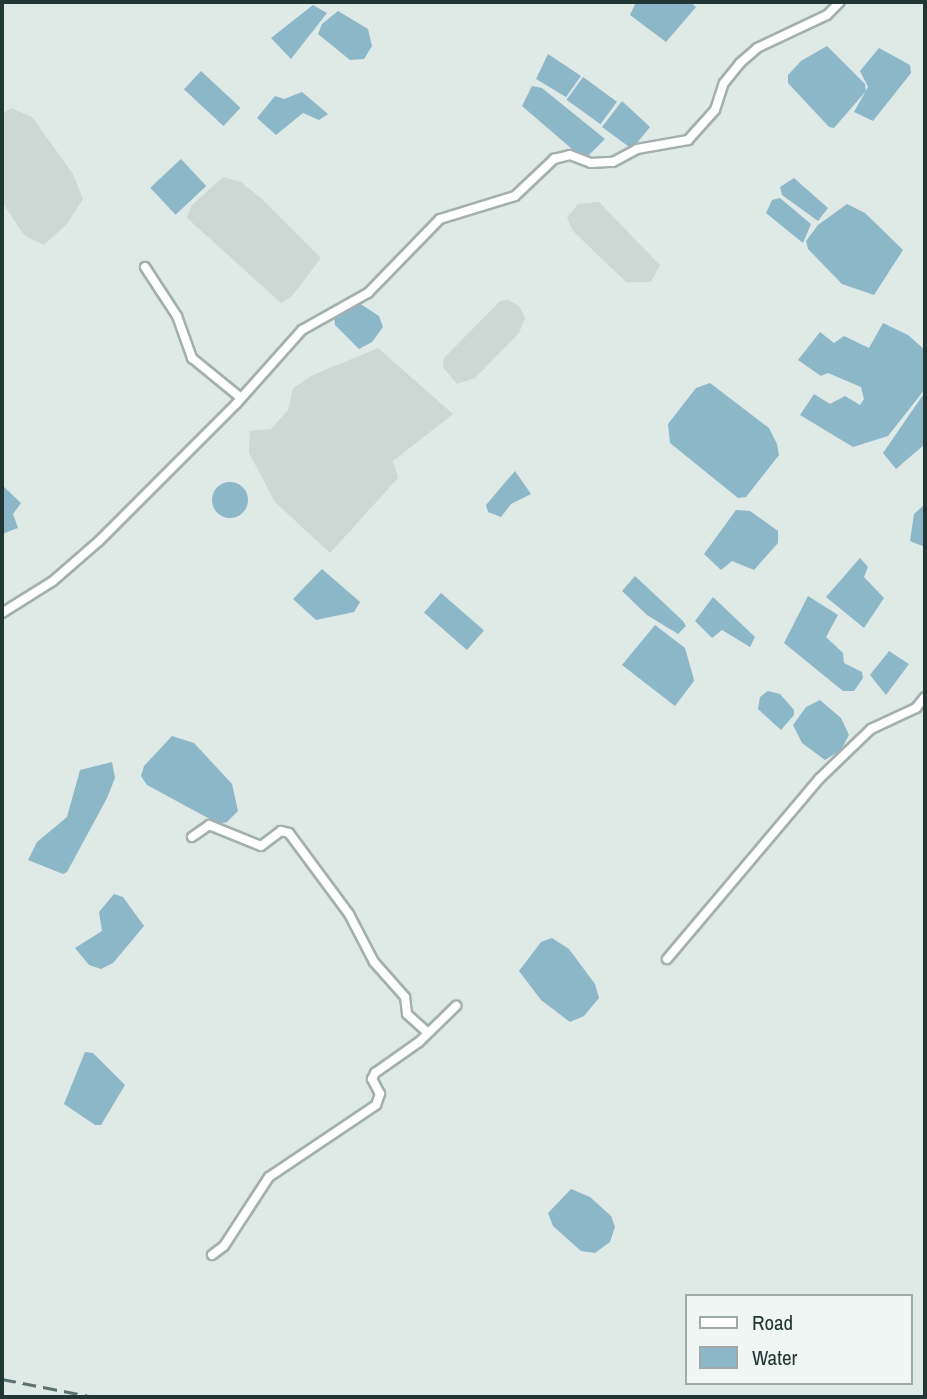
<!DOCTYPE html>
<style>
body{margin:0}
#map{position:relative;width:927px;height:1399px;overflow:hidden;background:#dfe9e6;font-family:"Archivo Narrow",sans-serif}
div>[style]{position:absolute}
.built>*{inset:0;background:#cdd8d5}
.water>*{inset:0;background:#8bb7c9;transform-origin:0 0}
.round{border-radius:50%}
.roads{filter:drop-shadow(2px 0 #a3b0ad) drop-shadow(-2px 0 #a3b0ad) drop-shadow(0 2px #a3b0ad) drop-shadow(0 -2px #a3b0ad)}
.minor>*{height:8px;margin:-4px;padding:0 4px;transform-origin:4px;border-radius:4px;background:#fff}
.rail>*{height:2.5px;margin-top:-1.25px;transform-origin:0;background:repeating-linear-gradient(90deg,#5c7370 0 14px,transparent 0 21px)}
span{translate:-50% -50%;white-space:nowrap;text-align:center;line-height:1.15;-webkit-text-stroke:5px #eff6f3;paint-order:stroke}
.frame{position:absolute;inset:0;border:4px solid #223734;pointer-events:none}
.legend{position:absolute;left:685px;top:1294px;width:228px;height:91px;box-sizing:border-box;background:#eff6f3;border:2px solid #9daaa7;margin:0;padding:9px 12px;list-style:none;font-size:21px;color:#223734}
.legend li{display:flex;align-items:center;gap:14px;height:35px}
.legend b{width:35px;border:2px solid #9daaa7}
</style>
<div id="map">
<div class="built">
<i style="clip-path:polygon(11px 108px,32px 117px,73px 174px,83px 199px,67px 224px,44px 245px,24px 235px,2px 202px,2px 114px)"></i>
<i style="clip-path:polygon(223px 177px,241px 182px,262px 199px,321px 258px,292px 296px,281px 303px,187px 218px,191px 206px)"></i>
<i style="clip-path:polygon(599px 202px,660px 265px,651px 282px,626px 282px,573px 231px,567px 218px,578px 204px)"></i>
<i style="clip-path:polygon(508px 300px,519px 306px,525px 318px,519px 333px,475px 378px,457px 384px,443px 367px,444px 358px,500px 301px)"></i>
<i style="clip-path:polygon(378px 348px,453px 414px,393px 461px,398px 478px,330px 553px,275px 502px,249px 453px,250px 431px,271px 429px,288px 410px,293px 388px,313px 375px)"></i>
</div>
<div class="water">
<i style="clip-path:polygon(636px 2px,690px 2px,696px 7px,666px 42px,630px 15px)"></i>
<i style="clip-path:polygon(313px 5px,327px 13px,291px 59px,271px 38px)"></i>
<i style="clip-path:polygon(338px 11px,368px 29px,372px 46px,364px 59px,350px 60px,318px 34px,322px 24px)"></i>
<i style="clip-path:polygon(827px 46px,865px 84px,866px 91px,834px 128px,829px 127px,788px 83px,788px 75px,801px 61px)"></i>
<i style="clip-path:polygon(879px 48px,910px 65px,911px 73px,873px 121px,854px 112px,868px 87px,860px 71px)"></i>
<i style="clip-path:polygon(548px 54px,581px 76px,566px 97px,536px 79px)"></i>
<i style="left:201px;top:71px;width:54px;height:25px;rotate:43deg"></i>
<i style="left:583px;top:77px;width:42px;height:28px;rotate:36deg"></i>
<i style="clip-path:polygon(532px 86px,542px 88px,605px 139px,587px 157px,579px 155px,522px 106px)"></i>
<i style="clip-path:polygon(302px 92px,328px 114px,319px 120px,303px 113px,276px 135px,257px 118px,275px 96px,284px 99px)"></i>
<i style="clip-path:polygon(622px 101px,650px 127px,632px 149px,602px 127px)"></i>
<i style="left:181px;top:159px;width:37px;height:42px;rotate:47deg"></i>
<i style="clip-path:polygon(794px 178px,828px 208px,818px 221px,782px 195px,780px 187px)"></i>
<i style="clip-path:polygon(780px 198px,811px 224px,803px 243px,766px 213px,772px 200px)"></i>
<i style="clip-path:polygon(847px 204px,865px 213px,903px 250px,874px 295px,842px 284px,808px 249px,806px 241px,818px 225px)"></i>
<i style="clip-path:polygon(359px 303px,379px 316px,383px 327px,372px 342px,359px 349px,335px 325px,334px 316px)"></i>
<i style="clip-path:polygon(883px 323px,908px 335px,925px 350px,925px 389px,888px 436px,853px 447px,800px 415px,814px 394px,830px 404px,845px 396px,860px 405px,864px 399px,861px 387px,828px 373px,821px 376px,798px 360px,820px 332px,834px 343px,844px 336px,869px 348px)"></i>
<i style="clip-path:polygon(710px 383px,769px 428px,777px 444px,779px 455px,746px 497px,738px 498px,670px 443px,668px 424px,696px 388px)"></i>
<i style="clip-path:polygon(925px 392px,925px 444px,896px 469px,883px 453px)"></i>
<i style="clip-path:polygon(515px 471px,531px 494px,511px 504px,501px 517px,488px 512px,486px 505px)"></i>
<i class="round" style="left:212px;top:482px;width:36px;height:36px"></i>
<i style="clip-path:polygon(2px 485px,21px 503px,13px 514px,18px 528px,2px 534px)"></i>
<i style="clip-path:polygon(925px 504px,925px 547px,910px 541px,914px 514px)"></i>
<i style="clip-path:polygon(736px 510px,750px 511px,778px 531px,778px 543px,754px 570px,732px 561px,721px 570px,704px 554px)"></i>
<i style="clip-path:polygon(860px 558px,868px 567px,864px 577px,884px 598px,864px 628px,826px 597px)"></i>
<i style="clip-path:polygon(322px 569px,360px 602px,354px 612px,316px 620px,293px 599px)"></i>
<i style="clip-path:polygon(635px 576px,683px 621px,686px 626px,678px 634px,647px 615px,622px 591px)"></i>
<i style="left:441px;top:593px;width:57px;height:26px;rotate:41deg"></i>
<i style="clip-path:polygon(808px 596px,838px 615px,826px 637px,843px 653px,844px 663px,862px 672px,863px 678px,854px 691px,843px 691px,784px 643px)"></i>
<i style="clip-path:polygon(713px 597px,755px 637px,750px 647px,722px 630px,712px 638px,695px 621px)"></i>
<i style="clip-path:polygon(655px 625px,685px 648px,693px 676px,694px 681px,675px 706px,622px 665px)"></i>
<i style="clip-path:polygon(889px 651px,909px 664px,886px 695px,870px 675px)"></i>
<i style="clip-path:polygon(768px 691px,780px 694px,794px 710px,794px 715px,781px 730px,758px 709px,760px 697px)"></i>
<i style="clip-path:polygon(820px 700px,841px 718px,849px 735px,841px 750px,825px 760px,802px 743px,793px 725px,806px 707px)"></i>
<i style="clip-path:polygon(172px 736px,194px 743px,232px 784px,238px 811px,227px 822px,219px 824px,147px 785px,141px 776px,144px 766px)"></i>
<i style="clip-path:polygon(112px 762px,115px 778px,107px 798px,67px 872px,63px 874px,28px 860px,37px 842px,67px 817px,80px 770px)"></i>
<i style="clip-path:polygon(114px 894px,123px 897px,144px 926px,113px 963px,101px 969px,89px 965px,75px 948px,102px 931px,99px 912px)"></i>
<i style="clip-path:polygon(552px 938px,569px 949px,595px 984px,599px 998px,584px 1016px,570px 1022px,541px 1000px,519px 971px,541px 942px)"></i>
<i style="clip-path:polygon(85px 1052px,93px 1053px,125px 1085px,101px 1125px,95px 1125px,64px 1104px)"></i>
<i style="clip-path:polygon(571px 1189px,590px 1197px,611px 1216px,615px 1227px,610px 1242px,595px 1253px,581px 1251px,553px 1226px,548px 1213px)"></i>
</div>
<div class="roads">
<div class="minor">
<i style="left:145px;top:267px;width:59px;rotate:56.9deg"></i>
<i style="left:177px;top:316px;width:45px;rotate:70.3deg"></i>
<i style="left:192px;top:358px;width:63px;rotate:39.2deg"></i>
<i style="left:2px;top:613px;width:60px;rotate:-32.1deg"></i>
<i style="left:53px;top:581px;width:61px;rotate:-41deg"></i>
<i style="left:99px;top:541px;width:194px;rotate:-45deg"></i>
<i style="left:236px;top:404px;width:99px;rotate:-48.3deg"></i>
<i style="left:302px;top:330px;width:76px;rotate:-29.3deg"></i>
<i style="left:368px;top:293px;width:103px;rotate:-45.8deg"></i>
<i style="left:440px;top:219px;width:78px;rotate:-17deg"></i>
<i style="left:515px;top:196px;width:54px;rotate:-43.5deg"></i>
<i style="left:554px;top:159px;width:16px;rotate:-14deg"></i>
<i style="left:570px;top:155px;width:22px;rotate:21deg"></i>
<i style="left:591px;top:163px;width:22px;rotate:-3deg"></i>
<i style="left:613px;top:162px;width:27px;rotate:-28deg"></i>
<i style="left:637px;top:149px;width:52px;rotate:-10deg"></i>
<i style="left:688px;top:140px;width:40px;rotate:-48deg"></i>
<i style="left:715px;top:110px;width:28px;rotate:-72deg"></i>
<i style="left:724px;top:83px;width:26px;rotate:-51deg"></i>
<i style="left:740px;top:63px;width:23px;rotate:-41deg"></i>
<i style="left:757px;top:48px;width:77px;rotate:-25.2deg"></i>
<i style="left:827px;top:15px;width:18px;rotate:-45deg"></i>
<i style="left:192px;top:837px;width:21px;rotate:-35deg"></i>
<i style="left:209px;top:825px;width:56px;rotate:22deg"></i>
<i style="left:261px;top:846px;width:25px;rotate:-37deg"></i>
<i style="left:281px;top:831px;width:8px;rotate:14deg"></i>
<i style="left:289px;top:833px;width:101px;rotate:53.5deg"></i>
<i style="left:349px;top:914px;width:54px;rotate:62.5deg"></i>
<i style="left:374px;top:962px;width:47px;rotate:48.5deg"></i>
<i style="left:405px;top:997px;width:17px;rotate:83deg"></i>
<i style="left:407px;top:1014px;width:25px;rotate:42deg"></i>
<i style="left:667px;top:959px;width:236px;rotate:-49.8deg"></i>
<i style="left:819px;top:779px;width:72px;rotate:-43.9deg"></i>
<i style="left:871px;top:729px;width:50px;rotate:-25deg"></i>
<i style="left:916px;top:708px;width:14px;rotate:-51deg"></i>
<i style="left:212px;top:1255px;width:15px;rotate:-37deg"></i>
<i style="left:224px;top:1246px;width:82px;rotate:-56.9deg"></i>
<i style="left:269px;top:1177px;width:129px;rotate:-33.9deg"></i>
<i style="left:376px;top:1105px;width:12px;rotate:-70deg"></i>
<i style="left:380px;top:1094px;width:17px;rotate:-118deg"></i>
<i style="left:372px;top:1079px;width:7px;rotate:-63deg"></i>
<i style="left:375px;top:1073px;width:54px;rotate:-35.2deg"></i>
<i style="left:419px;top:1042px;width:52px;rotate:-44.2deg"></i>
</div>
</div>
<div class="rail">
<i style="left:2px;top:1379px;width:94px;rotate:11.1deg"></i>
</div>
<div class="frame"></div>
<ul class="legend">
<li><b style="height:9px;background:#fff"></b>Road</li>
<li><b style="height:19px;background:#8bb7c9"></b>Water</li>
</ul>
</div>
